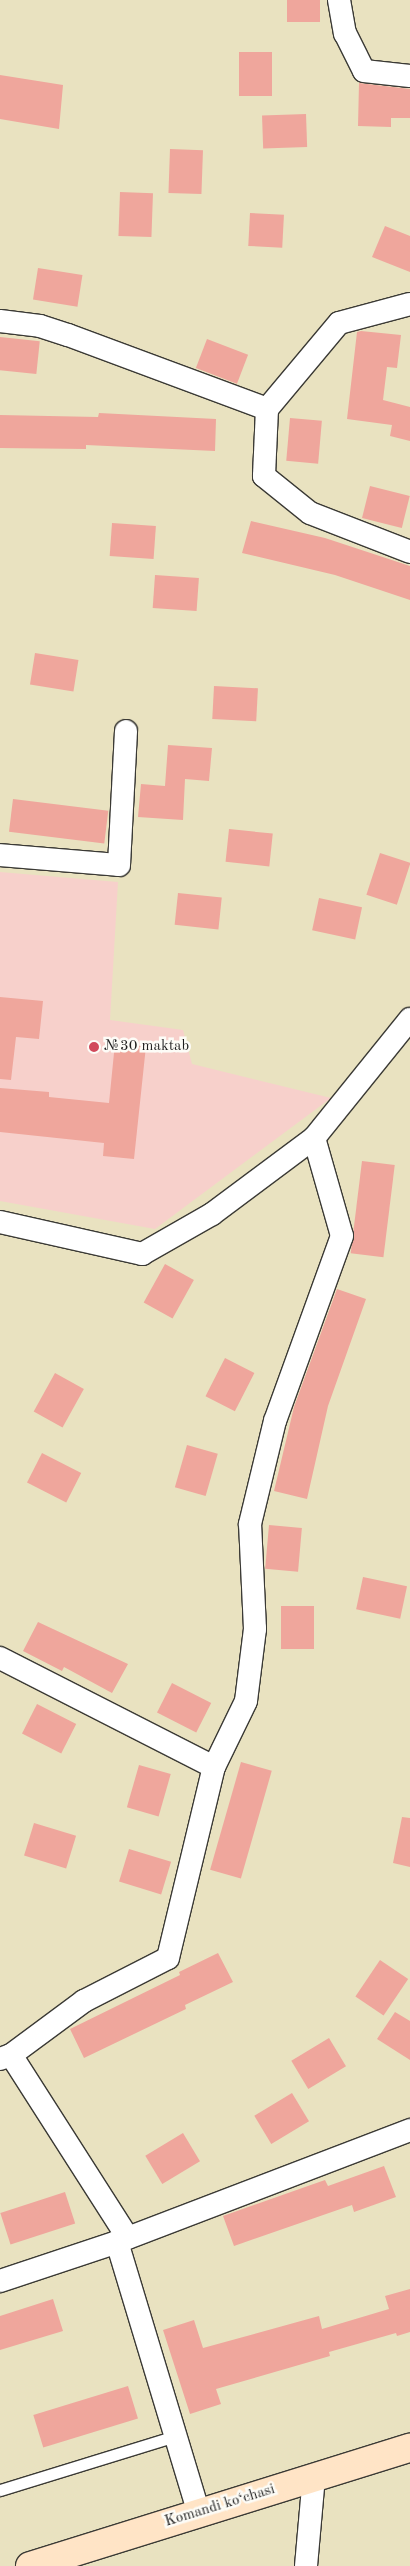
<!DOCTYPE html>
<meta charset="utf-8">
<style>
body{margin:0}
#map{position:relative;width:410px;height:2566px;overflow:hidden;background:#e9e2c0;font-family:"Old Standard TT",serif}
div>[style]{position:absolute}
.built>*{inset:0;background:#f7d0cb}
.building>*{inset:0;background:#efa69c;transform-origin:0 0}
.roads{filter:drop-shadow(1px 0 #3b3a35) drop-shadow(-1px 0 #3b3a35) drop-shadow(0 1px #3b3a35) drop-shadow(0 -1px #3b3a35)}
.service>*{height:11px;margin:-5.5px;padding:0 5.5px;transform-origin:5.5px;border-radius:5.5px;background:#fff}
.minor>*{height:22px;margin:-11px;padding:0 11px;transform-origin:11px;border-radius:11px;background:#fff}
.secondary>*{height:28px;margin:-14px;padding:0 14px;transform-origin:14px;border-radius:14px;background:#ffe4c6}
.dots>*{width:14px;height:14px;translate:-50% -50%;box-sizing:border-box;border:2px solid #fdfcf7;border-radius:50%}
span{translate:-50% -50%;white-space:nowrap;text-align:center;line-height:1.15;-webkit-text-stroke:5px #fdfcf7;paint-order:stroke}
.poi-label{font-size:15px;color:#1c1c1c}
.left{translate:0 -50%;text-align:left}
.street-label{font-size:15px;color:#1c1c1c}
</style>
<div id="map">
<div class="built">
<i style="clip-path:polygon(0 872px,118px 882px,110px 1020px,183px 1030px,192px 1064px,331px 1098px,155px 1229px,0 1201px)"></i>
</div>
<div class="building">
<i style="left:287px;top:0;width:33px;height:22px"></i>
<i style="left:239px;top:52px;width:33px;height:44px"></i>
<i style="clip-path:polygon(0 75px,63px 85px,59px 129px,0 119px)"></i>
<i style="clip-path:polygon(359px 83px,410px 89px,410px 118px,391px 118px,391px 127px,358px 126px)"></i>
<i style="left:306px;top:114px;width:33px;height:44px;rotate:88deg"></i>
<i style="left:170px;top:149px;width:33px;height:44px;rotate:2deg"></i>
<i style="left:120px;top:192px;width:33px;height:44px;rotate:2deg"></i>
<i style="left:250px;top:213px;width:34px;height:33px;rotate:3deg"></i>
<i style="clip-path:polygon(385px 226px,410px 236px,410px 272px,372px 257px)"></i>
<i style="left:38px;top:268px;width:45px;height:32px;rotate:9deg"></i>
<i style="clip-path:polygon(361px 331px,401px 335px,397px 368px,387px 367px,383px 400px,410px 407px,410px 441px,390px 436px,392px 425px,347px 419px,357px 332px)"></i>
<i style="left:0;top:337px;width:40px;height:33px;rotate:6deg"></i>
<i style="left:207px;top:339px;width:44px;height:31px;rotate:21deg"></i>
<i style="clip-path:polygon(99px 413px,216px 419px,215px 451px,86px 445px,86px 449px,0 448px,0 415px,98px 417px)"></i>
<i style="left:290px;top:418px;width:32px;height:43px;rotate:5deg"></i>
<i style="left:370px;top:486px;width:41px;height:33px;rotate:14deg"></i>
<i style="clip-path:polygon(251px 521px,325px 538px,410px 566px,410px 600px,335px 575px,242px 553px)"></i>
<i style="left:112px;top:523px;width:44px;height:33px;rotate:4deg"></i>
<i style="left:155px;top:575px;width:44px;height:33px;rotate:4deg"></i>
<i style="left:35px;top:653px;width:44px;height:32px;rotate:9deg"></i>
<i style="left:214px;top:686px;width:44px;height:33px;rotate:3deg"></i>
<i style="clip-path:polygon(168px 745px,212px 748px,209px 781px,185px 779px,183px 820px,138px 817px,141px 784px,165px 786px)"></i>
<i style="left:13px;top:799px;width:96px;height:33px;rotate:7deg"></i>
<i style="left:229px;top:829px;width:44px;height:33px;rotate:6deg"></i>
<i style="left:380px;top:853px;width:32px;height:44px;rotate:18deg"></i>
<i style="left:178px;top:893px;width:44px;height:32px;rotate:6deg"></i>
<i style="left:319px;top:898px;width:44px;height:33px;rotate:12deg"></i>
<i style="clip-path:polygon(0 997px,43px 1001px,39px 1039px,16px 1037px,11px 1080px,0 1079px)"></i>
<i style="clip-path:polygon(115px 1043px,146px 1046px,134px 1159px,103px 1156px,104px 1143px,0 1132px,0 1088px,49px 1092px,49px 1097px,109px 1103px)"></i>
<i style="left:362px;top:1161px;width:33px;height:93px;rotate:7deg"></i>
<i style="left:165px;top:1264px;width:33px;height:44px;rotate:29deg"></i>
<i style="clip-path:polygon(337px 1289px,366px 1299px,328px 1406px,307px 1499px,274px 1491px,294px 1407px)"></i>
<i style="left:225px;top:1358px;width:33px;height:43px;rotate:27deg"></i>
<i style="left:55px;top:1373px;width:33px;height:44px;rotate:29deg"></i>
<i style="left:187px;top:1445px;width:32px;height:44px;rotate:16deg"></i>
<i style="left:42px;top:1453px;width:44px;height:33px;rotate:27deg"></i>
<i style="left:269px;top:1525px;width:33px;height:44px;rotate:5deg"></i>
<i style="left:363px;top:1577px;width:45px;height:33px;rotate:12deg"></i>
<i style="left:281px;top:1606px;width:33px;height:43px"></i>
<i style="clip-path:polygon(38px 1622px,128px 1664px,112px 1693px,64px 1667px,62px 1671px,23px 1651px)"></i>
<i style="left:172px;top:1683px;width:44px;height:33px;rotate:27deg"></i>
<i style="left:37px;top:1704px;width:44px;height:33px;rotate:27deg"></i>
<i style="left:241px;top:1762px;width:32px;height:112px;rotate:16deg"></i>
<i style="left:139px;top:1765px;width:33px;height:44px;rotate:16deg"></i>
<i style="clip-path:polygon(402px 1817px,410px 1818px,410px 1867px,393px 1863px)"></i>
<i style="left:34px;top:1823px;width:44px;height:34px;rotate:17deg"></i>
<i style="left:129px;top:1849px;width:44px;height:34px;rotate:17deg"></i>
<i style="clip-path:polygon(218px 1953px,233px 1982px,185px 2005px,186px 2009px,84px 2058px,70px 2029px,180px 1975px,179px 1972px)"></i>
<i style="left:380px;top:1960px;width:34px;height:44px;rotate:34deg"></i>
<i style="clip-path:polygon(395px 2012px,410px 2021px,410px 2060px,377px 2039px)"></i>
<i style="left:329px;top:2038px;width:33px;height:44px;rotate:59deg"></i>
<i style="left:292px;top:2093px;width:33px;height:44px;rotate:59deg"></i>
<i style="left:183px;top:2133px;width:33px;height:44px;rotate:59deg"></i>
<i style="clip-path:polygon(384px 2166px,396px 2197px,354px 2212px,352px 2205px,234px 2246px,223px 2216px,325px 2180px,328px 2186px)"></i>
<i style="left:65px;top:2192px;width:33px;height:68px;rotate:72deg"></i>
<i style="clip-path:polygon(410px 2289px,410px 2332px,397px 2336px,396px 2333px,329px 2352px,330px 2356px,216px 2389px,221px 2404px,190px 2414px,163px 2330px,194px 2320px,203px 2348px,319px 2316px,322px 2329px,389px 2309px,385px 2296px)"></i>
<i style="clip-path:polygon(53px 2299px,63px 2331px,0 2350px,0 2316px)"></i>
<i style="left:128px;top:2386px;width:34px;height:99px;rotate:73deg"></i>
</div>
<div class="roads">
<div class="service">
<i style="left:0;top:2490px;width:184px;rotate:-17.1deg"></i>
</div>
<div class="minor">
<i style="left:339px;top:0;width:34px;rotate:80deg"></i>
<i style="left:345px;top:33px;width:42px;rotate:63.4deg"></i>
<i style="left:364px;top:71px;width:46px;rotate:6.2deg"></i>
<i style="left:410px;top:304px;width:73px;rotate:165deg"></i>
<i style="left:339px;top:323px;width:112px;rotate:129.9deg"></i>
<i style="left:267px;top:409px;width:67px;rotate:92.6deg"></i>
<i style="left:264px;top:476px;width:59px;rotate:38.8deg"></i>
<i style="left:310px;top:513px;width:107px;rotate:21.3deg"></i>
<i style="left:0;top:321px;width:40px;rotate:7.1deg"></i>
<i style="left:40px;top:326px;width:29px;rotate:18deg"></i>
<i style="left:68px;top:335px;width:212px;rotate:20.4deg"></i>
<i style="left:0;top:855px;width:119px;rotate:4.8deg"></i>
<i style="left:119px;top:865px;width:134px;rotate:-87deg"></i>
<i style="left:0;top:1222px;width:146px;rotate:12.7deg"></i>
<i style="left:142px;top:1254px;width:81px;rotate:-29.7deg"></i>
<i style="left:212px;top:1214px;width:127px;rotate:-36.7deg"></i>
<i style="left:314px;top:1138px;width:153px;rotate:-51.1deg"></i>
<i style="left:0;top:1658px;width:240px;rotate:27deg"></i>
<i style="left:11px;top:2055px;width:217px;rotate:57.4deg"></i>
<i style="left:0;top:2059px;width:12px;rotate:-20deg"></i>
<i style="left:11px;top:2055px;width:91px;rotate:-36.5deg"></i>
<i style="left:84px;top:2001px;width:94px;rotate:-27.1deg"></i>
<i style="left:168px;top:1958px;width:196px;rotate:-76.5deg"></i>
<i style="left:214px;top:1767px;width:73px;rotate:-64.1deg"></i>
<i style="left:246px;top:1701px;width:73px;rotate:-82.9deg"></i>
<i style="left:255px;top:1629px;width:105px;rotate:-92.7deg"></i>
<i style="left:250px;top:1524px;width:106px;rotate:-76.4deg"></i>
<i style="left:275px;top:1421px;width:197px;rotate:-70.1deg"></i>
<i style="left:342px;top:1236px;width:102px;rotate:-105.9deg"></i>
<i style="left:117px;top:2242px;width:283px;rotate:73.2deg"></i>
<i style="left:0;top:2281px;width:123px;rotate:-18.4deg"></i>
<i style="left:117px;top:2242px;width:314px;rotate:-20.9deg"></i>
<i style="left:306px;top:2566px;width:89px;rotate:-84.9deg"></i>
</div>
<div class="secondary">
<i style="left:30px;top:2566px;width:398px;rotate:-17.3deg"></i>
</div>
</div>
<div class="dots">
<i style="left:94px;top:1047px;background:#d1495b"></i>
</div>
<div class="poi-label">
<span class="left" style="left:104px;top:1047px">№30 maktab</span>
</div>
<div class="street-label">
<span style="left:220px;top:2506px;rotate:-17deg">Komandi ko‘chasi</span>
</div>
</div>
